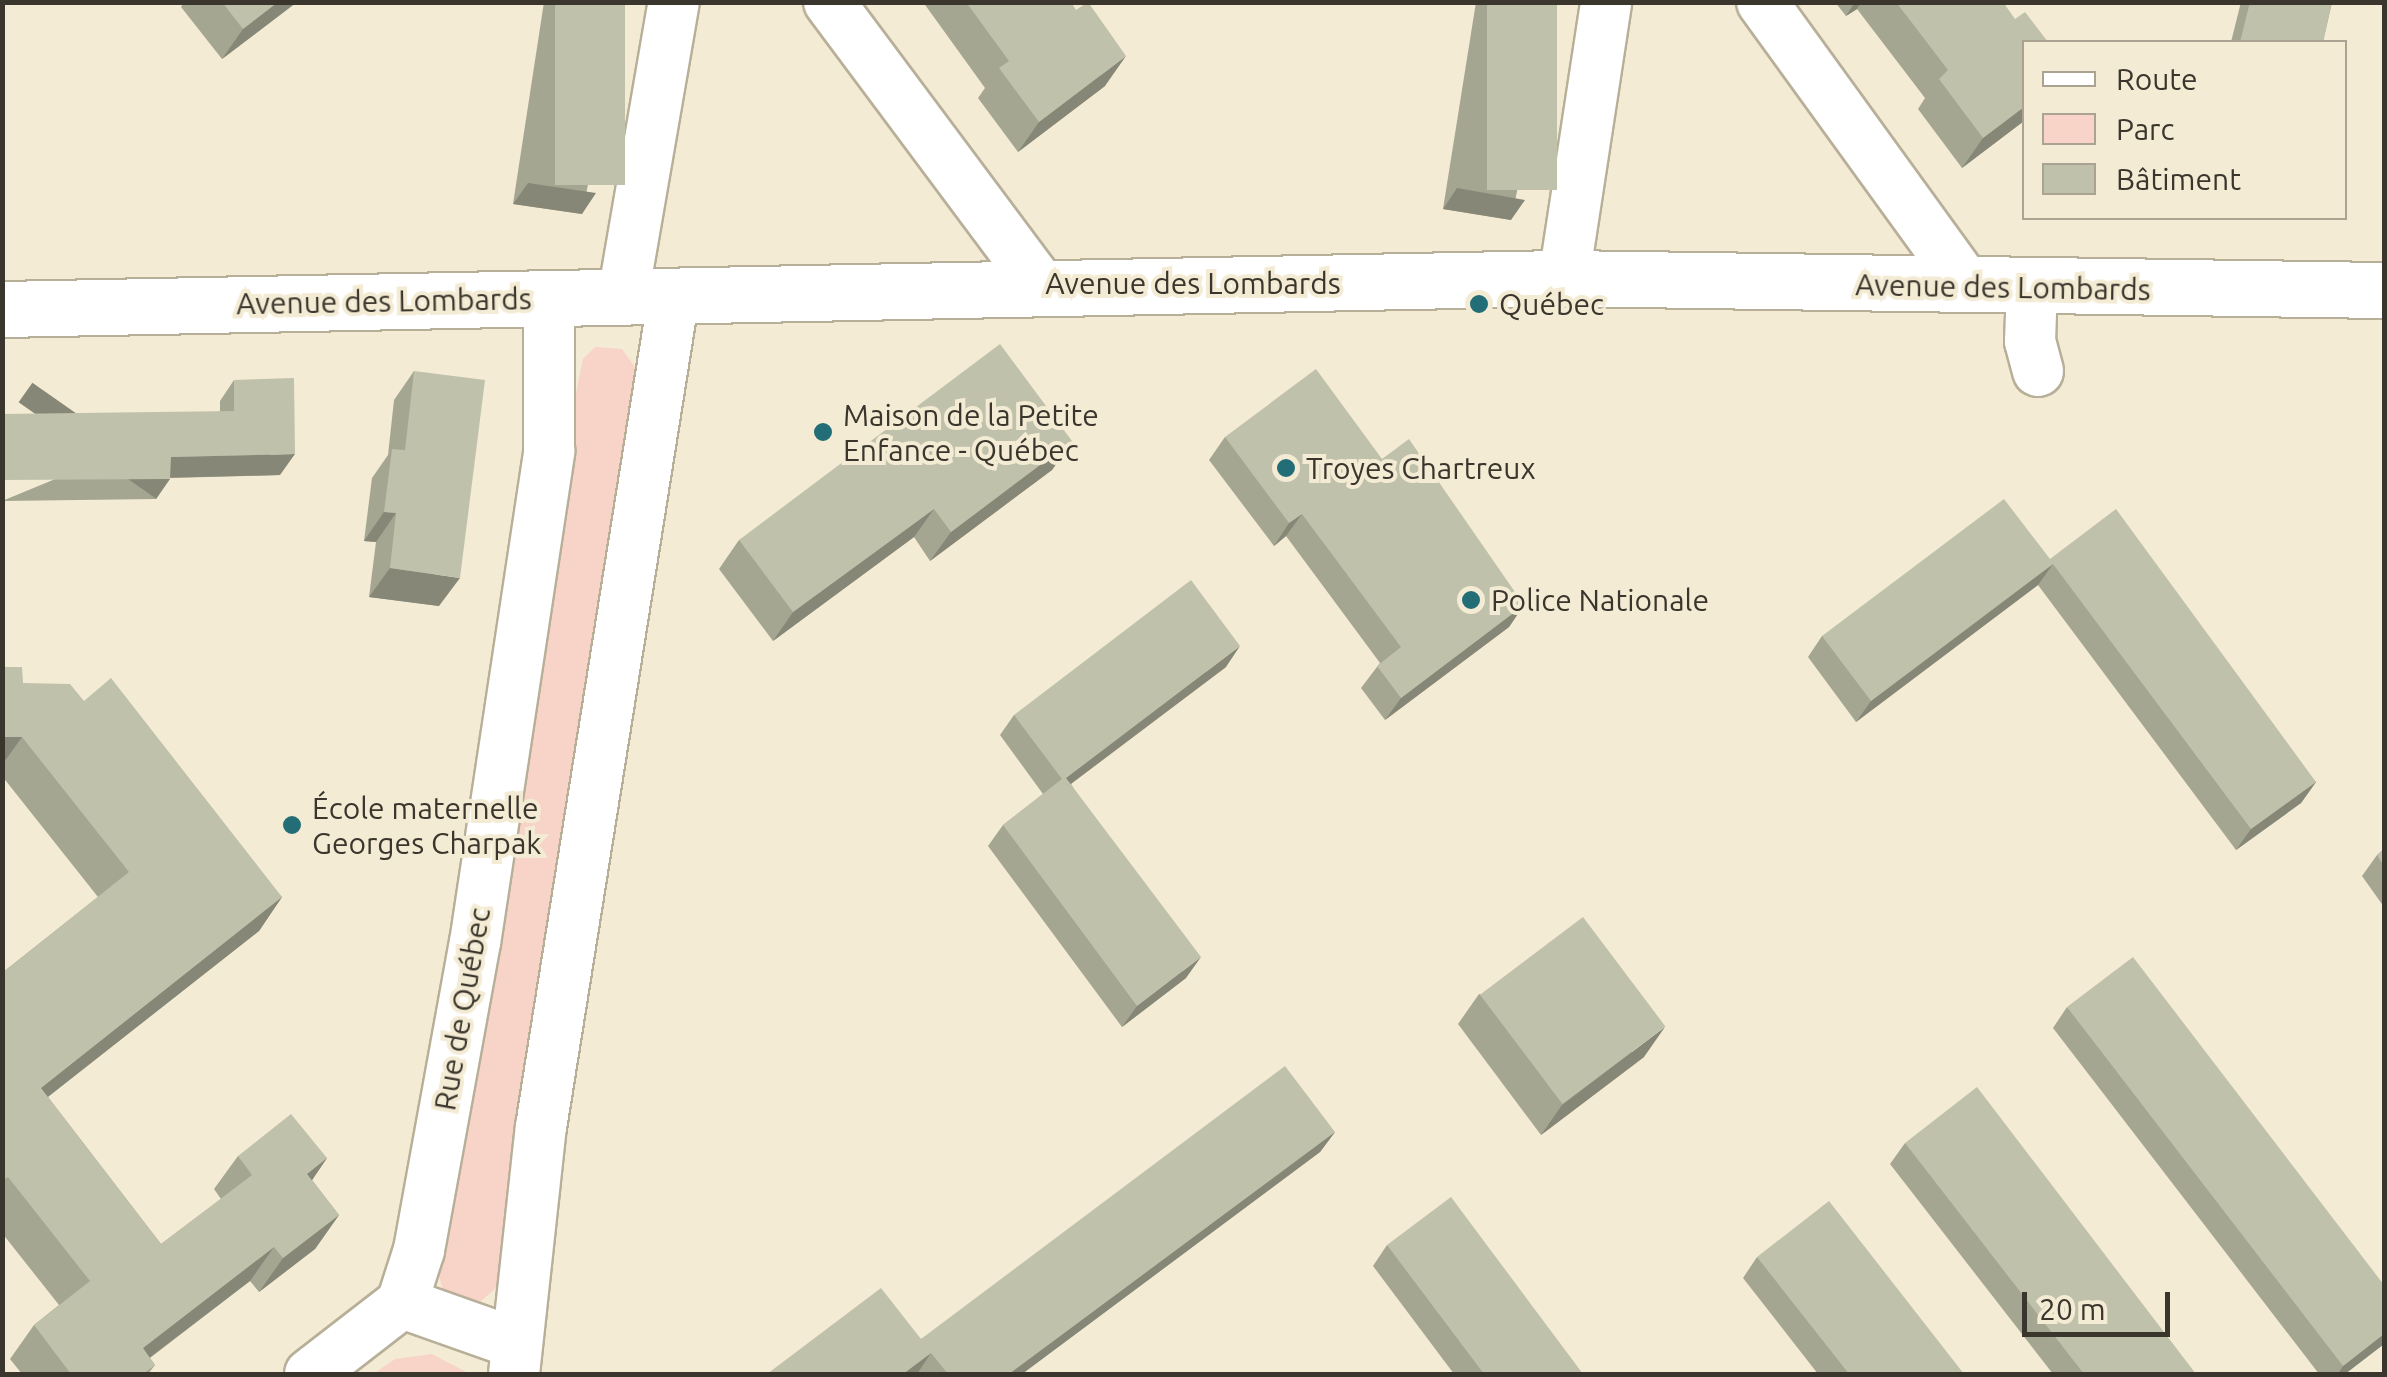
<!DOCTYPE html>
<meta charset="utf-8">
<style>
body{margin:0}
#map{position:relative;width:2387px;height:1377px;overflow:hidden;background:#f4ebd4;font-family:Ubuntu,sans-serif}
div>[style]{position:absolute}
.green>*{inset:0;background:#f7d4c7}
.roads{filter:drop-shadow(2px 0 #b8af99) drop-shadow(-2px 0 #b8af99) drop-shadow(0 2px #b8af99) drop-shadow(0 -2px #b8af99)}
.minor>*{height:50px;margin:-25px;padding:0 25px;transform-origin:25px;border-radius:25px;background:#fff}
.tertiary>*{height:55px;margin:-27.5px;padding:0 27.5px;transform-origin:27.5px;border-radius:27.5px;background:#fff}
.wall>*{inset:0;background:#a4a692}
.shaded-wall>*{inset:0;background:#868777;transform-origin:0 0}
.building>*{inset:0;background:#bfc1aa;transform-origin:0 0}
.dots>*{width:28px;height:28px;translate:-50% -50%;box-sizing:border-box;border:5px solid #f4ebd4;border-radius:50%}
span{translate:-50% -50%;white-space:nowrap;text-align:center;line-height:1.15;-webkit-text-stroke:8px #f4ebd4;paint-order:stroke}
.street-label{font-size:30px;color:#3a362d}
.poi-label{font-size:30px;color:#3a362d}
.left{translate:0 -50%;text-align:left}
.frame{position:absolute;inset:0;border:5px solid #3a362d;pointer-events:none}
.legend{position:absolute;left:2022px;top:40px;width:325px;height:180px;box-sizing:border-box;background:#f4ebd4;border:2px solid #aaa391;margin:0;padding:12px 18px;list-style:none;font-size:30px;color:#3a362d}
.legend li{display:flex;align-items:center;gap:20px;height:50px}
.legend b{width:50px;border:2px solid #aaa391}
.scale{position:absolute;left:2022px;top:1292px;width:148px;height:45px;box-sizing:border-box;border:5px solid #3a362d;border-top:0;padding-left:12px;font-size:30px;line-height:35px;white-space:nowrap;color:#3a362d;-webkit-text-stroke:8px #f4ebd4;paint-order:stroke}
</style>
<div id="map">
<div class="green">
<i style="clip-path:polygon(595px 347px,622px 349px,642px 377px,502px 1283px,474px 1307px,444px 1296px,436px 1262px,568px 431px,583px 359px)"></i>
<i style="clip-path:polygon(432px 1354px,470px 1374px,373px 1374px,395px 1359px)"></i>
</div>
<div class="roads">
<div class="minor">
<i style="left:829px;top:2px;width:352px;rotate:53.3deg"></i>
<i style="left:1762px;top:2px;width:348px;rotate:54.1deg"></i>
<i style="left:1564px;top:278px;width:279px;rotate:-81.3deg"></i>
<i style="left:2032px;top:287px;width:54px;rotate:92.1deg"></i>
<i style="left:2030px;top:341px;width:31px;rotate:75deg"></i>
<i style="left:623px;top:296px;width:298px;rotate:-80.2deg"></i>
<i style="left:402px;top:1303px;width:120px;rotate:19.5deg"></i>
<i style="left:310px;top:1374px;width:116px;rotate:-37.7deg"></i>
<i style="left:402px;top:1303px;width:56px;rotate:-72.2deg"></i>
<i style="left:419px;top:1250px;width:312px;rotate:-79.7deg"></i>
<i style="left:475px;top:943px;width:498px;rotate:-81.4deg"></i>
<i style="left:549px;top:451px;width:153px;rotate:-90deg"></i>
<i style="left:514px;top:1374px;width:248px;rotate:-83.8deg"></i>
<i style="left:541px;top:1127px;width:843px;rotate:-80.92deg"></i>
</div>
<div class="tertiary">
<i style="left:2px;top:309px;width:1562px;rotate:-1.14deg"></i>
<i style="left:1564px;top:278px;width:820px;rotate:0.84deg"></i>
</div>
</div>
<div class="wall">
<i style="clip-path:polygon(184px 2px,297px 2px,222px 59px,181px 7px)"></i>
<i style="clip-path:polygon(544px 2px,625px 2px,582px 214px,513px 204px)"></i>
<i style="clip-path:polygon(923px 2px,1071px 2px,1105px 86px,1018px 152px,978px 98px,985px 88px)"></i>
<i style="clip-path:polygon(1476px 2px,1557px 2px,1511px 220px,1443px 209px)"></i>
<i style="clip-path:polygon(1835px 2px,2003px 2px,2024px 121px,1962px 168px,1918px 109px,1925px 98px,1857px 9px,1846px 16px)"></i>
<i style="clip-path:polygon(2241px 2px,2332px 2px,2323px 42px,2231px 42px)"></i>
<i style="clip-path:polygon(414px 371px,439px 606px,369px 597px,376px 542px,364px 541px,372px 478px,388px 455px,394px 400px)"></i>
<i style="clip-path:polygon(234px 380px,280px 475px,170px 478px,156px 499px,2px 501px,220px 411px,220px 401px)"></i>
<i style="clip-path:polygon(1225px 437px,1382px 459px,1524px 605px,1509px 627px,1385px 720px,1361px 688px,1380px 663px,1286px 536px,1274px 546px,1209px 460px)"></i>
<i style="clip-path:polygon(1072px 441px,1052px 470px,930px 561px,914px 537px,773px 641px,719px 569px,739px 540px)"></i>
<i style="clip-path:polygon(2050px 559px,2316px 782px,2301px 803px,2236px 850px,2038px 585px,1856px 722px,1808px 657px,1822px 636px)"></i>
<i style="clip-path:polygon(2px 667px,23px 683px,84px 701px,282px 897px,259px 931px,48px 1097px,161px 1244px,221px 1199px,214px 1189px,238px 1156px,327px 1158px,312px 1180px,339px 1215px,315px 1249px,259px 1292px,250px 1281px,150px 1358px,155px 1365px,148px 1374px,22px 1374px,10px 1359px,34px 1325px,59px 1305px,2px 1233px,2px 973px,98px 897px,2px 776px)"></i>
<i style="clip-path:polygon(1226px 667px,1071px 784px,1186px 978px,1122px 1027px,988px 846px,1003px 825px,1043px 794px,1000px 735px,1014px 715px)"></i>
<i style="clip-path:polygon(2384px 849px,2384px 907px,2362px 876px,2377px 855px)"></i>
<i style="clip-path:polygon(1479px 994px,1644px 1057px,1541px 1135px,1458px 1024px)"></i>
<i style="clip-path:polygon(2067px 1007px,2384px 1285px,2384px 1344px,2345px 1374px,2319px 1374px,2053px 1028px)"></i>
<i style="clip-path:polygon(1335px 1132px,1320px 1152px,1022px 1374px,767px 1374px,921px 1339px)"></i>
<i style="clip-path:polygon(1905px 1143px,2196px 1374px,2053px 1374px,1890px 1164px)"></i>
<i style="clip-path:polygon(1387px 1245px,1583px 1374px,1454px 1374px,1373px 1266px)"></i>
<i style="clip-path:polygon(1757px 1257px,1964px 1374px,1818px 1374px,1743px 1278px)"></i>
</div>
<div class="shaded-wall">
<i style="clip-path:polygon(278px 2px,297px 2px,222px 59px,243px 29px)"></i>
<i style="clip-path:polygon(1855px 2px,1861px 2px,1857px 9px,1846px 16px)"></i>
<i style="clip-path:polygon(1126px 56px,1105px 86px,1018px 152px,1039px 122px)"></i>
<i style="clip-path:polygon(2024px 107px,2024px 121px,1962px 168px,1983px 138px)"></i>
<i style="clip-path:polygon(528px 183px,596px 193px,582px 214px,513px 204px)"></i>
<i style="clip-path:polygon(1457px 188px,1525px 200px,1511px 220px,1443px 209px)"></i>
<i style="clip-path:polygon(1072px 441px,1052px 470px,930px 561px,951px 532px)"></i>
<i style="clip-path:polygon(295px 454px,280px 475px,157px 478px,171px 457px)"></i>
<i style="left:170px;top:479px;width:24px;height:168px;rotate:125deg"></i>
<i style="clip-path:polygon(934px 509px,914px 537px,773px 641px,793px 612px)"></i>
<i style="clip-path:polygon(384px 512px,396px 513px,376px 542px,364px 541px)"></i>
<i style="clip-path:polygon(1302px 514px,1286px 536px,1274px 546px,1289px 523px)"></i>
<i style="clip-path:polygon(2053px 564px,2038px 585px,1856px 722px,1871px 701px)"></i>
<i style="clip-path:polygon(390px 568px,460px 578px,439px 606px,369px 597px)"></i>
<i style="clip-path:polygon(1524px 605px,1509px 627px,1385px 720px,1401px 698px)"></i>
<i style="clip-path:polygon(1240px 646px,1226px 667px,1052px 798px,1066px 778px)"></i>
<i style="clip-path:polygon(2px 737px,22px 737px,2px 765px)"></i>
<i style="clip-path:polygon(2316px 782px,2301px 803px,2236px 850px,2251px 829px)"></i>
<i style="clip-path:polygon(282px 897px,259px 931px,17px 1121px,41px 1088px)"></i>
<i style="clip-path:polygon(1201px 957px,1186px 978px,1122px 1027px,1137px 1006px)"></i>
<i style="clip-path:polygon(1665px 1027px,1644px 1057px,1541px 1135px,1562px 1105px)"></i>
<i style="clip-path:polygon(1335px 1132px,1320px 1152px,1022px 1374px,1009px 1374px)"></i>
<i style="clip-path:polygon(327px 1158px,304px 1192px,307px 1174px)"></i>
<i style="clip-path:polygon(339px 1215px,315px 1249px,259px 1292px,283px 1258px)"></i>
<i style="clip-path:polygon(274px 1247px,250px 1281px,128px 1374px,143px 1348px)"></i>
<i style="clip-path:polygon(2384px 1334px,2384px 1344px,2345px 1374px,2338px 1374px,2343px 1366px)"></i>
<i style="clip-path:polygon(931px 1353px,917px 1374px,903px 1374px)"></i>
</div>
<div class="building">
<i style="clip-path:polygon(222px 2px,278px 2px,243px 29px)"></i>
<i style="left:555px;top:2px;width:70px;height:183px"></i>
<i style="clip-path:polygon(966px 2px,1071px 2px,1076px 10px,1088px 2px,1126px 56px,1039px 122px,999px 68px,1009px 61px)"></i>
<i style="left:1487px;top:2px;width:70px;height:188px"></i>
<i style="clip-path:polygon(1896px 2px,2003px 2px,2015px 19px,2025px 12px,2048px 42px,2024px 42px,2024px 107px,1983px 138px,1939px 79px,1948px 70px)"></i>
<i style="clip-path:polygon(2250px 2px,2332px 2px,2323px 42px,2240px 42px)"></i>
<i style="clip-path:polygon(1000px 344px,1072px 441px,951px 532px,934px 509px,793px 612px,739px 540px)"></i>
<i style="clip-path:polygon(1316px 369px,1382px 459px,1409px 439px,1524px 605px,1401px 698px,1377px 666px,1401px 647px,1302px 514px,1289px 523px,1225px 437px)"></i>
<i style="clip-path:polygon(414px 371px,485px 380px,460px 578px,390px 568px,396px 513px,384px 512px,392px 449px,405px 450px)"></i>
<i style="clip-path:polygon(294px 378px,295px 454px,171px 457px,170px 479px,2px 480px,2px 414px,234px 411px,234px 380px)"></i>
<i style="clip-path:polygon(2004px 499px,2050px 559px,2116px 509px,2316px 782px,2251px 829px,2053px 564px,1871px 701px,1822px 636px)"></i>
<i style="clip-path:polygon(1191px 580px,1240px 646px,1066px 778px,1201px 957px,1137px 1006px,1003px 825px,1062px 779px,1014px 715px)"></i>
<i style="clip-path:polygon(2px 667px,22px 667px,23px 683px,70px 684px,84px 701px,111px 678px,282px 897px,41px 1088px,161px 1244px,252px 1175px,238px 1156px,291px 1114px,327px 1158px,307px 1174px,339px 1215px,283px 1258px,274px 1247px,143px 1348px,155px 1365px,143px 1374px,71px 1374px,34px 1325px,90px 1281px,8px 1177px,2px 1181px,2px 973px,129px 872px,22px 737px,2px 737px)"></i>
<i style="clip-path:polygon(2384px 849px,2384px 866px,2377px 855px)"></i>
<i style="left:1583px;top:917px;width:137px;height:129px;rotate:53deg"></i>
<i style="clip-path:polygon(2133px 957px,2384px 1285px,2384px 1334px,2343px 1366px,2067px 1007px)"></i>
<i style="clip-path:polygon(1285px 1066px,1335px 1132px,1009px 1374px,948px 1374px,931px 1353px,903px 1374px,767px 1374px,881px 1288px,921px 1339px)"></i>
<i style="clip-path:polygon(1977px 1087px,2196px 1374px,2084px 1374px,1905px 1143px)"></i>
<i style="clip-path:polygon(1451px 1197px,1583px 1374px,1484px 1374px,1387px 1245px)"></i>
<i style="clip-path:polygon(1829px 1201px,1964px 1374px,1849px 1374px,1757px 1257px)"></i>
</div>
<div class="dots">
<i style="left:1479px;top:304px;background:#236d76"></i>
<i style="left:823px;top:432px;background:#236d76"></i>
<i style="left:1286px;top:468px;background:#236d76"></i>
<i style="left:1471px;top:600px;background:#236d76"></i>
<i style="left:292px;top:825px;background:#236d76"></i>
</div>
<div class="street-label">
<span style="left:1193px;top:283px">Avenue des Lombards</span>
<span style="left:2003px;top:287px;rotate:1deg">Avenue des Lombards</span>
<span style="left:384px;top:301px;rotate:-1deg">Avenue des Lombards</span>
<span style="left:462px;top:1009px;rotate:-80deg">Rue de Québec</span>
</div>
<div class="poi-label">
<span class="left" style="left:1499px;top:304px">Québec</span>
<span class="left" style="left:843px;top:432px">Maison de la Petite<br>Enfance - Québec</span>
<span class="left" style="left:1306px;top:468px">Troyes Chartreux</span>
<span class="left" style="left:1491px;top:600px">Police Nationale</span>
<span class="left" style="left:312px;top:825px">École maternelle<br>Georges Charpak</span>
</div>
<div class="frame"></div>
<ul class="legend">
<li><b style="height:12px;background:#fff"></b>Route</li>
<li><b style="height:28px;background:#f7d4c7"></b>Parc</li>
<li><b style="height:28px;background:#bfc1aa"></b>Bâtiment</li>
</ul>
<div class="scale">20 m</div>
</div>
